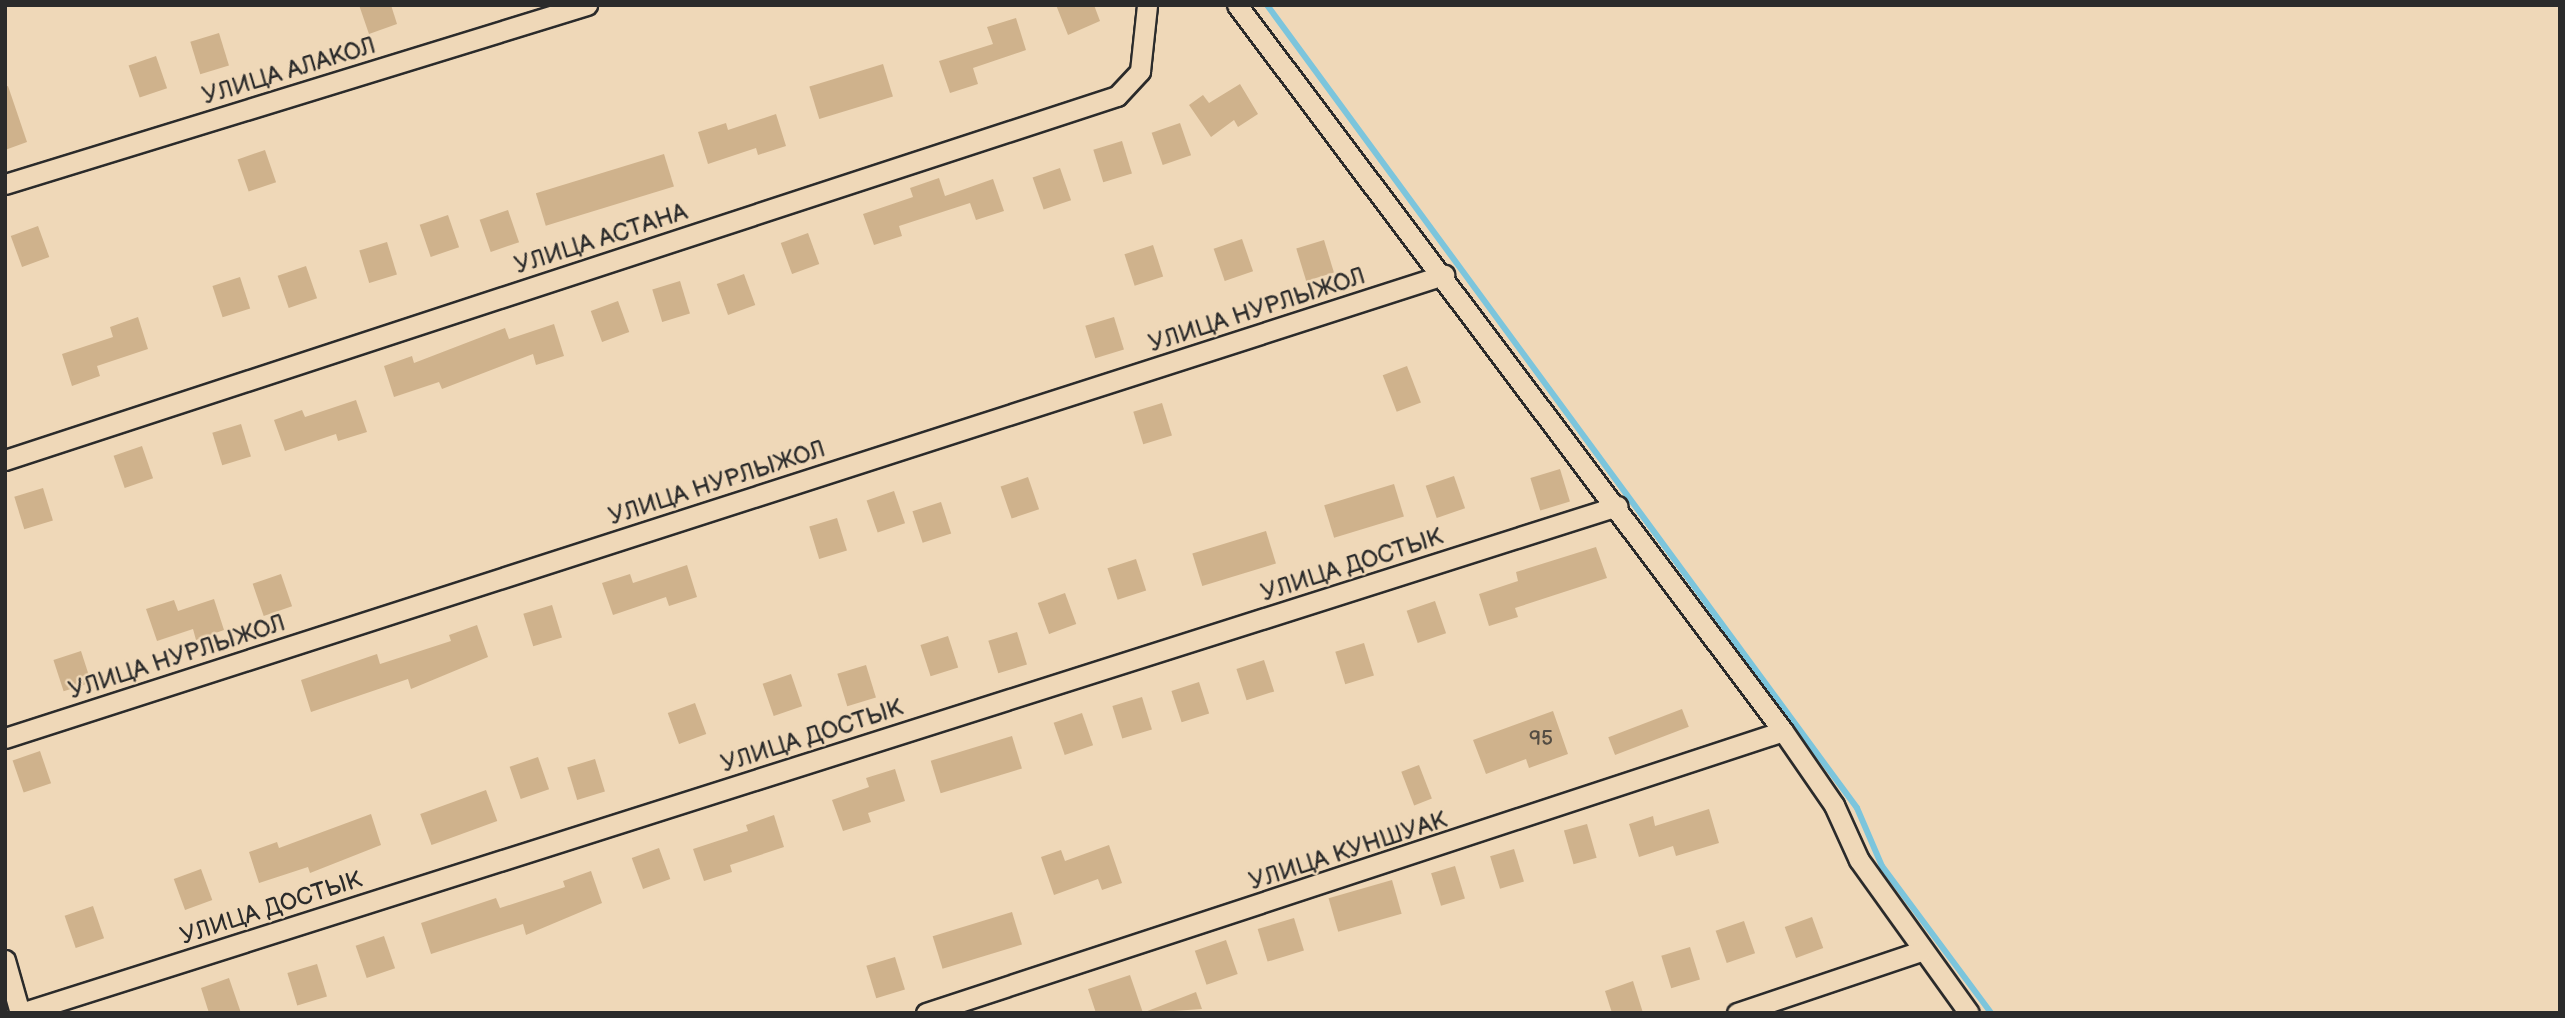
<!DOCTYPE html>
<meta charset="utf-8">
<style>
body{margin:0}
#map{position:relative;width:2565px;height:1018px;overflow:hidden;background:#efd8b8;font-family:"Balsamiq Sans",sans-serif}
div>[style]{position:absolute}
.stream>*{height:6px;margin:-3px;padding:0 3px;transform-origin:3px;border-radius:3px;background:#7cc5dc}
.building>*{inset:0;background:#cfb28c;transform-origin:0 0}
.roads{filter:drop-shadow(2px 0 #2b2b2b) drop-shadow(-2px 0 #2b2b2b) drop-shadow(0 2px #2b2b2b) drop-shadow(0 -2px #2b2b2b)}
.minor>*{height:19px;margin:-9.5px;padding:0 9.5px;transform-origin:9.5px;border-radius:9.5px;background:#efd8b8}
span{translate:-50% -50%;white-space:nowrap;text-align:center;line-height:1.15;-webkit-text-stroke:5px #efd8b8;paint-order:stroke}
.number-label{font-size:21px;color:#544d43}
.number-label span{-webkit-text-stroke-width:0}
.street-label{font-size:24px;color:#2b2b2b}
.frame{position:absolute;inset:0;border:7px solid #2b2b2b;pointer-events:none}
</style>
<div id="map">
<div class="stream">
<i style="left:1267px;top:5px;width:996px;rotate:53.69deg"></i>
<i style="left:1857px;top:808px;width:63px;rotate:66.7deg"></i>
<i style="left:1882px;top:866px;width:183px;rotate:53.4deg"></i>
</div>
<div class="building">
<i style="clip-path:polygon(359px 5px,391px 5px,397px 24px,369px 34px)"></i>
<i style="clip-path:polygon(1056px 5px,1094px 5px,1100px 21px,1068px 35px)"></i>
<i style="clip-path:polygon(1016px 18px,1026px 50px,973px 68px,978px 84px,950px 93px,939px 61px,993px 44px,987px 27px)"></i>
<i style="left:219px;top:33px;width:34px;height:30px;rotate:73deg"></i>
<i style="left:156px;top:56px;width:34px;height:29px;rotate:71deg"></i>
<i style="left:883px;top:64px;width:34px;height:77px;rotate:73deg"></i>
<i style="clip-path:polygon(1240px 84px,1258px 114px,1238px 127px,1234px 120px,1211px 137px,1189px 105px,1203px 95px,1209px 103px)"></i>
<i style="clip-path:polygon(8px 86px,27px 142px,5px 150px,5px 87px)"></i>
<i style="clip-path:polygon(776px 114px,786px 146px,758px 155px,756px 148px,708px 164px,698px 132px,726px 123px,728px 130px)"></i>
<i style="left:1180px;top:123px;width:34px;height:30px;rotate:71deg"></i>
<i style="left:1122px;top:141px;width:34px;height:30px;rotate:73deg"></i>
<i style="left:265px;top:150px;width:34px;height:29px;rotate:71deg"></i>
<i style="left:664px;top:154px;width:34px;height:134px;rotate:73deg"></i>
<i style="left:1060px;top:168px;width:34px;height:29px;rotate:71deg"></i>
<i style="clip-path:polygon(939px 178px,945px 196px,993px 179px,1004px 211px,976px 220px,970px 203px,899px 226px,902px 236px,874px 245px,863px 214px,913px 197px,910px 188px)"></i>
<i style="left:508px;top:210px;width:34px;height:30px;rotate:71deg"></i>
<i style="left:448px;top:215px;width:34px;height:30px;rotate:71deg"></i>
<i style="left:38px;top:226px;width:33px;height:29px;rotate:70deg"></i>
<i style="left:808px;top:233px;width:33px;height:29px;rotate:70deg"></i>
<i style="left:1242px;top:239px;width:34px;height:30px;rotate:71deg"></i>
<i style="left:1324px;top:240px;width:34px;height:29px;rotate:73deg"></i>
<i style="left:387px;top:242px;width:34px;height:29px;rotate:73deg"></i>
<i style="left:1153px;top:245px;width:33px;height:30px;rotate:72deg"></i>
<i style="left:306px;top:266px;width:34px;height:30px;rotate:71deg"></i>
<i style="left:744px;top:274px;width:33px;height:29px;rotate:70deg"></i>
<i style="left:240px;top:277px;width:33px;height:29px;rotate:72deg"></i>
<i style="left:680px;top:281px;width:34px;height:29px;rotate:73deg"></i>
<i style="left:618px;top:301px;width:33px;height:29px;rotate:70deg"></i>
<i style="clip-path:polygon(138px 317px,148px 349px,97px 366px,100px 376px,72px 386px,62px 354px,113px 337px,110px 327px)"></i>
<i style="left:1114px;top:317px;width:34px;height:30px;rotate:73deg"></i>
<i style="clip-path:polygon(554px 324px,564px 356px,536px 365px,533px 354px,442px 389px,439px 382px,394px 397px,384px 366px,412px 356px,414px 363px,505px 328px,509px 339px)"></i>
<i style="left:1407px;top:366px;width:39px;height:26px;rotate:69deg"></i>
<i style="clip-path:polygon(356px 400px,367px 432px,338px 441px,336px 434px,285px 451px,274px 420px,302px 410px,305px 417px)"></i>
<i style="left:1162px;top:403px;width:34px;height:30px;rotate:73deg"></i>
<i style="left:241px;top:424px;width:34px;height:30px;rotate:73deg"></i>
<i style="left:142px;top:446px;width:34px;height:30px;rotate:71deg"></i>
<i style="left:1560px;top:469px;width:34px;height:31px;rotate:73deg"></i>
<i style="left:1454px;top:476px;width:34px;height:30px;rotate:71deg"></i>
<i style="left:1028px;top:477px;width:34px;height:29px;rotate:71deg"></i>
<i style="left:1394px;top:484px;width:34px;height:73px;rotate:73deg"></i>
<i style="left:43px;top:488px;width:34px;height:30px;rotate:73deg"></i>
<i style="left:894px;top:491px;width:34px;height:29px;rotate:71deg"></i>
<i style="left:941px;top:502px;width:33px;height:30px;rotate:72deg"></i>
<i style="left:837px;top:518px;width:34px;height:29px;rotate:73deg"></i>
<i style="left:1266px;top:531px;width:34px;height:77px;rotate:73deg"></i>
<i style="clip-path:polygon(1596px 547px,1607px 578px,1515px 608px,1518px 617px,1489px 626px,1479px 594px,1518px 581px,1516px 572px)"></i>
<i style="left:1136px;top:559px;width:33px;height:30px;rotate:72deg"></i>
<i style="clip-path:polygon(687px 565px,697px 597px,669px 606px,666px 597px,613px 615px,602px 583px,630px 574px,633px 583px)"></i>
<i style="left:281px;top:574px;width:34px;height:30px;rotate:71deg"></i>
<i style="left:1065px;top:593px;width:33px;height:29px;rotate:70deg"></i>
<i style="clip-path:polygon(214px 599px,224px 630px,196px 640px,193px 629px,157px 641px,146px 609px,174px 600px,178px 611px)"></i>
<i style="left:1435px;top:601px;width:34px;height:30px;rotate:71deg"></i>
<i style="left:552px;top:605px;width:34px;height:30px;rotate:73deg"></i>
<i style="clip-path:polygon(477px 625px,488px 657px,411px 689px,408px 679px,311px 712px,301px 680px,377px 654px,380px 664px,451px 641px,449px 635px)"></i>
<i style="left:1017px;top:632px;width:34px;height:30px;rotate:73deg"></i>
<i style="left:948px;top:636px;width:33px;height:29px;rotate:72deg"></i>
<i style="left:1364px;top:643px;width:34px;height:30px;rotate:73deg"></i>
<i style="left:81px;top:651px;width:33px;height:29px;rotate:72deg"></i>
<i style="left:1264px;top:660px;width:33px;height:29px;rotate:72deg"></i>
<i style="left:866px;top:665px;width:34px;height:30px;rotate:73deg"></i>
<i style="left:791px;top:674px;width:34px;height:30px;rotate:71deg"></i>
<i style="left:1199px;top:682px;width:33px;height:29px;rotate:72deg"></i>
<i style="left:1142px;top:697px;width:34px;height:31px;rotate:73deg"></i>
<i style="left:695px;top:703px;width:33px;height:29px;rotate:70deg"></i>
<i style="left:1682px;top:709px;width:19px;height:79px;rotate:69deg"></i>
<i style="clip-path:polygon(1553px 711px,1568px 754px,1529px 768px,1526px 759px,1486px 774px,1473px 740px)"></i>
<i style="left:1082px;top:713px;width:34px;height:30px;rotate:71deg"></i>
<i style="left:1012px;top:736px;width:34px;height:85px;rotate:73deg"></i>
<i style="left:40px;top:751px;width:34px;height:29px;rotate:71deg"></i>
<i style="left:538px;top:757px;width:34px;height:30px;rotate:71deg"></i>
<i style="left:595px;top:759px;width:34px;height:29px;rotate:73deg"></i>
<i style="left:1419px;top:765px;width:36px;height:19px;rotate:69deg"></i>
<i style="clip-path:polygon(895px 769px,905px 801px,868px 813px,871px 822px,843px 831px,832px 800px,869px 787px,866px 778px)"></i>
<i style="left:486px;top:790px;width:33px;height:70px;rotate:70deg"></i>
<i style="clip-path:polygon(1709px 809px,1719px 843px,1676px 856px,1673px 846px,1639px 857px,1629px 824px,1653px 816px,1655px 826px)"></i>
<i style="clip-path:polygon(371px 814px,381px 845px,310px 873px,308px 867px,259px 883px,249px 852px,277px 842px,279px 848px)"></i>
<i style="clip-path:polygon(774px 815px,784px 847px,730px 865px,732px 872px,704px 881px,693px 849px,748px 831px,746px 825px)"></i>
<i style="left:1587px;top:824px;width:35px;height:24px;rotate:74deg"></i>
<i style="clip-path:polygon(1109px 845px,1122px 883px,1102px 890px,1098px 879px,1054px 895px,1041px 857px,1061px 850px,1065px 861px)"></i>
<i style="left:659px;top:848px;width:33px;height:29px;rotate:70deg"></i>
<i style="left:1514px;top:849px;width:34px;height:25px;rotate:73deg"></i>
<i style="left:1455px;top:866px;width:34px;height:25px;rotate:73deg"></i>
<i style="left:201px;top:869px;width:33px;height:29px;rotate:70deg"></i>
<i style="clip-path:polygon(591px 871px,602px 903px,526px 935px,523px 924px,431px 954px,421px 923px,496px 898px,500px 908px,565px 887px,563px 881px)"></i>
<i style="left:1392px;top:880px;width:35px;height:66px;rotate:74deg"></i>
<i style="left:93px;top:906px;width:34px;height:30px;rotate:71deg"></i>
<i style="left:1012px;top:912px;width:34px;height:83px;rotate:73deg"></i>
<i style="left:1812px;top:917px;width:33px;height:29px;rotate:70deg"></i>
<i style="left:1294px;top:918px;width:34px;height:38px;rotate:73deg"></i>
<i style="left:1744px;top:921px;width:34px;height:30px;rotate:71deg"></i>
<i style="left:384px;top:936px;width:34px;height:30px;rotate:71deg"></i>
<i style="left:1226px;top:940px;width:36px;height:33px;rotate:71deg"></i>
<i style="left:1690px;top:947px;width:34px;height:30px;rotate:73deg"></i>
<i style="left:895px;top:957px;width:34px;height:30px;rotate:73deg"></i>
<i style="left:317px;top:964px;width:34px;height:31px;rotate:73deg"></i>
<i style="clip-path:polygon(1130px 975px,1143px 1013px,1096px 1013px,1088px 989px)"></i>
<i style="clip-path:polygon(229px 978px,241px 1013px,209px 1013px,201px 988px)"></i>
<i style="clip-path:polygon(1633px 981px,1643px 1013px,1612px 1013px,1605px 991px)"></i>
<i style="clip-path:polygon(1196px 992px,1202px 1009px,1145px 1013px,1145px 1012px)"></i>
</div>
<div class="roads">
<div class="minor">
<i style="left:1237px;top:5px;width:908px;rotate:53.05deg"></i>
<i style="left:1783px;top:731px;width:90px;rotate:55.4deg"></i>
<i style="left:1834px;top:805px;width:60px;rotate:65.6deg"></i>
<i style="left:1859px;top:860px;width:188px;rotate:54.3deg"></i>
<i style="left:5px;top:184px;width:609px;rotate:-17.1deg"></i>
<i style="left:5px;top:460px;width:1170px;rotate:-18.13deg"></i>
<i style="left:1117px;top:96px;width:34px;rotate:-47deg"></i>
<i style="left:1140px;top:71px;width:66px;rotate:-83.9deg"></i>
<i style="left:5px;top:738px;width:1512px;rotate:-17.84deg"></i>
<i style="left:5px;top:960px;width:55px;rotate:74.2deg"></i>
<i style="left:21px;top:1013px;width:1675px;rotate:-17.62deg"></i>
<i style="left:926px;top:1013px;width:902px;rotate:-18.21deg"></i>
<i style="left:1737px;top:1013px;width:194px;rotate:-18.6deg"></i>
</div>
</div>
<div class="number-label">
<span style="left:1541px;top:739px">95</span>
</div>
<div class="street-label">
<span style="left:289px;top:71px;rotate:-17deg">УЛИЦА АЛАКОЛ</span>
<span style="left:601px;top:239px;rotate:-18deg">УЛИЦА АСТАНА</span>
<span style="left:1257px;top:310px;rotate:-18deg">УЛИЦА НУРЛЫЖОЛ</span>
<span style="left:717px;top:483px;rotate:-18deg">УЛИЦА НУРЛЫЖОЛ</span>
<span style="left:1352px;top:565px;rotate:-18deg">УЛИЦА ДОСТЫК</span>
<span style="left:177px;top:657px;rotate:-18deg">УЛИЦА НУРЛЫЖОЛ</span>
<span style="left:812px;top:736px;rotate:-18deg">УЛИЦА ДОСТЫК</span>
<span style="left:1348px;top:851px;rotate:-18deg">УЛИЦА КУНШУАК</span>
<span style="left:271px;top:908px;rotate:-18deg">УЛИЦА ДОСТЫК</span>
</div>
<div class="frame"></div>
</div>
